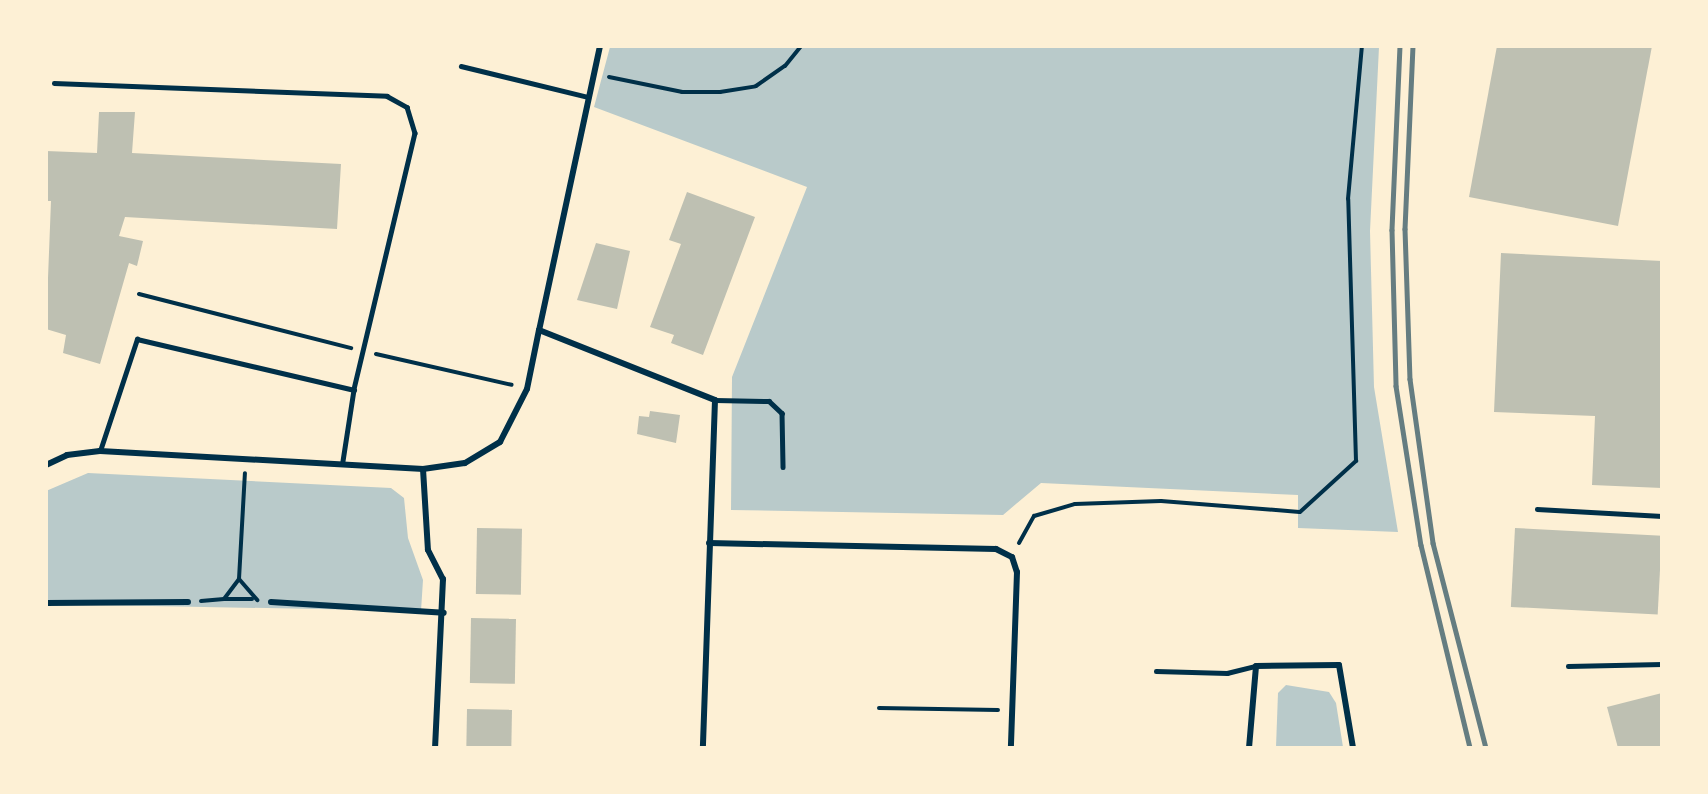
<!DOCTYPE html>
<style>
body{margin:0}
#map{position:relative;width:1708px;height:794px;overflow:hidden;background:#fdf0d5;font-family:"Nunito Sans",sans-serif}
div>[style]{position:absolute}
.green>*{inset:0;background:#b9caca}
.building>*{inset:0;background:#bec0b2;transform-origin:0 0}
.path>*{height:4px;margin:-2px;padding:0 2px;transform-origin:2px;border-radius:2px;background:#003049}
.service>*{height:4.5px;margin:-2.25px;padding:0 2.25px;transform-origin:2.25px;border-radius:2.25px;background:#003049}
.minor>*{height:6px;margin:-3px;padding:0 3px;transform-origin:3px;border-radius:3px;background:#003049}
.rail>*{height:4.5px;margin:-2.25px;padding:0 2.25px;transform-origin:2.25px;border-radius:2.25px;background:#657d81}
span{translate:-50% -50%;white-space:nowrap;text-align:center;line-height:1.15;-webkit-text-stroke:6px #fdf0d5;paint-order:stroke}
.frame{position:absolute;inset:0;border:48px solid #fdf0d5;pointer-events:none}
</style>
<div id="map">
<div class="green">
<i style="clip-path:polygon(610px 47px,1379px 47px,1370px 231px,1374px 387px,1398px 532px,1298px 528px,1298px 495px,1041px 483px,1003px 515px,731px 510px,732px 377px,807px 187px,594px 107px)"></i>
<i style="clip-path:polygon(88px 473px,391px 488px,404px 498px,408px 538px,423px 580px,421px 611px,47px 604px,46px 491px)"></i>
<i style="clip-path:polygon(1286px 685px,1329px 692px,1336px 703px,1343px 747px,1276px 747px,1278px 693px)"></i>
</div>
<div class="building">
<i style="clip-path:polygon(1497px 46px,1652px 46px,1618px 226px,1469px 197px)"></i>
<i style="clip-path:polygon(99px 112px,135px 112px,132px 153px,341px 164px,337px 229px,125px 217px,119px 236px,143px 241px,137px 266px,129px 263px,100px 364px,63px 353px,66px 335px,46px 329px,51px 201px,46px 201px,46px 151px,97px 153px)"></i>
<i style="clip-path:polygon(687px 192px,755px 217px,703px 355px,671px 343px,674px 335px,650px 327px,681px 244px,669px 240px)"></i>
<i style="clip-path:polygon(596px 243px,630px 251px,617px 309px,577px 300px)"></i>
<i style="clip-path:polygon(1501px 253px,1662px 261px,1662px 488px,1592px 485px,1595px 416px,1494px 412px)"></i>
<i style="clip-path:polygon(650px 411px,680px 415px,676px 443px,637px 434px,639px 416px,649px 417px)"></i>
<i style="left:477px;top:528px;width:45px;height:66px;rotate:1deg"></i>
<i style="left:1515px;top:528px;width:147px;height:79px;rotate:3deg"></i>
<i style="left:471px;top:618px;width:45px;height:65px;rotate:1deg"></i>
<i style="clip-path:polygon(1662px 693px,1662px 748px,1618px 748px,1607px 707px)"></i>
<i style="left:467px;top:709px;width:45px;height:39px;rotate:1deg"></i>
</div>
<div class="path">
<i style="left:609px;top:77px;width:75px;rotate:11.6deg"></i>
<i style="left:682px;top:92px;width:38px"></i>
<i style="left:720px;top:92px;width:36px;rotate:-9deg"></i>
<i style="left:756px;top:86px;width:35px;rotate:-35deg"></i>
<i style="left:785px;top:66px;width:26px;rotate:-51deg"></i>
<i style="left:139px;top:294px;width:219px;rotate:14.3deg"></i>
<i style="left:376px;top:354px;width:139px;rotate:12.8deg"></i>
<i style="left:1019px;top:543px;width:31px;rotate:-61deg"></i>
<i style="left:1034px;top:516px;width:43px;rotate:-16.3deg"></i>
<i style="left:1075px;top:504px;width:86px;rotate:-2deg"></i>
<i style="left:1161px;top:501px;width:139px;rotate:4.5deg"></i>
<i style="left:1300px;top:512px;width:76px;rotate:-42.3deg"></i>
<i style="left:1356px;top:461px;width:262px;rotate:-91.7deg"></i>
<i style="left:1348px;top:199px;width:154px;rotate:-84.8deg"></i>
<i style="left:239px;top:579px;width:28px;rotate:49deg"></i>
<i style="left:225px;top:599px;width:27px"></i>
<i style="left:201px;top:601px;width:23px;rotate:-5deg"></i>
<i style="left:224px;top:599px;width:25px;rotate:-53deg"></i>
<i style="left:239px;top:579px;width:106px;rotate:-86.8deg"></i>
<i style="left:879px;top:708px;width:119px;rotate:1deg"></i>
</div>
<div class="service">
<i style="left:461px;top:66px;width:131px;rotate:13.7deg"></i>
<i style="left:54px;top:83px;width:333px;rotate:2.2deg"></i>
<i style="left:387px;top:96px;width:23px;rotate:29deg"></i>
<i style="left:407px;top:107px;width:27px;rotate:73deg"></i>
<i style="left:415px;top:133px;width:264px;rotate:103.4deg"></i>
<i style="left:715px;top:400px;width:54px;rotate:1.1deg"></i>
<i style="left:769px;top:401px;width:18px;rotate:43deg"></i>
<i style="left:782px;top:413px;width:54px;rotate:88.9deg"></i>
<i style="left:100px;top:451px;width:118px;rotate:-71.7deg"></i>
<i style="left:137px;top:339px;width:223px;rotate:13.2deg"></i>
<i style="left:354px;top:390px;width:72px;rotate:98.8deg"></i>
<i style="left:1537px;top:509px;width:125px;rotate:3.2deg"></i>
<i style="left:1568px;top:666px;width:94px;rotate:-1.2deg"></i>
<i style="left:1156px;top:671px;width:71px;rotate:1.6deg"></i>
<i style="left:1227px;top:673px;width:30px;rotate:-14deg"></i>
</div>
<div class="minor">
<i style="left:600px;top:46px;width:290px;rotate:102.1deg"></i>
<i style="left:539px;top:330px;width:189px;rotate:21.7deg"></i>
<i style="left:715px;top:400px;width:348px;rotate:92deg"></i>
<i style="left:46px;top:465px;width:23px;rotate:-25deg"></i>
<i style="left:67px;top:455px;width:33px;rotate:-7deg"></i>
<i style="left:100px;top:451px;width:324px;rotate:3.2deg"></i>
<i style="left:423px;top:469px;width:81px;rotate:86.5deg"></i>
<i style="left:428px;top:550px;width:33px;rotate:63deg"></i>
<i style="left:443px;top:579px;width:169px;rotate:92.7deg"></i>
<i style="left:423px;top:469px;width:42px;rotate:-8.1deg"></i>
<i style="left:465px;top:463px;width:41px;rotate:-31deg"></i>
<i style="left:500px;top:442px;width:59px;rotate:-63deg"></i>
<i style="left:527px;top:389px;width:60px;rotate:-78.5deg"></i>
<i style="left:709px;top:543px;width:287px;rotate:1.2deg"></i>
<i style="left:996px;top:549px;width:18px;rotate:27deg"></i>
<i style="left:1012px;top:557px;width:16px;rotate:72deg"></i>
<i style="left:1017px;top:572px;width:176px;rotate:92deg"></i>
<i style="left:271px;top:602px;width:173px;rotate:3.6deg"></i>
<i style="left:46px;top:603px;width:142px;rotate:-0.4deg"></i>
<i style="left:1249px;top:748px;width:82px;rotate:-85.1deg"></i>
<i style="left:1256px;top:666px;width:83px;rotate:-0.7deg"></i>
<i style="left:1339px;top:665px;width:84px;rotate:80.4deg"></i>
</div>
<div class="rail">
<i style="left:1400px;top:46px;width:184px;rotate:92.5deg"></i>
<i style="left:1392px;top:230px;width:156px;rotate:88.5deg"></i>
<i style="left:1396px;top:386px;width:161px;rotate:81.1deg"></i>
<i style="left:1421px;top:545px;width:209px;rotate:76.4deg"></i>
<i style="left:1413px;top:46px;width:183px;rotate:92.5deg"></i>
<i style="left:1405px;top:229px;width:150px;rotate:88.1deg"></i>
<i style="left:1410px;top:379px;width:166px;rotate:82deg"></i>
<i style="left:1433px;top:543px;width:212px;rotate:75.5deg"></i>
</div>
<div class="frame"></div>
</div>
